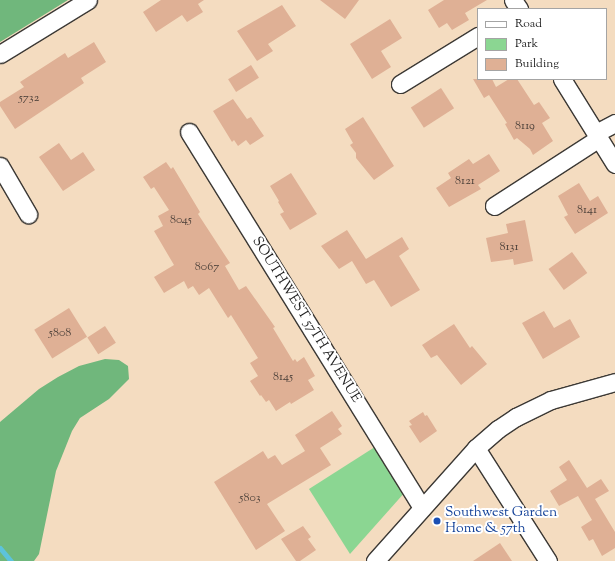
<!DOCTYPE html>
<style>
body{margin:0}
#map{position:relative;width:615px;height:561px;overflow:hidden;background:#f4dcc0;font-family:"Sorts Mill Goudy",serif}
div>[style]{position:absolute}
.green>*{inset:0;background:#8bd692}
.forest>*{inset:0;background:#70b77c}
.stream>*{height:5px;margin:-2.5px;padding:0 2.5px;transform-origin:2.5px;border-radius:2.5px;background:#5dc3db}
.building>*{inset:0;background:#dfb095;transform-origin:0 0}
.roads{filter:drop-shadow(1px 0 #3c3935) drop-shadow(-1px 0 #3c3935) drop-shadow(0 1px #3c3935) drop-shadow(0 -1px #3c3935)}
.minor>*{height:17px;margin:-8.5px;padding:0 8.5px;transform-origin:8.5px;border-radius:8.5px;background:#fff}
.dots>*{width:11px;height:11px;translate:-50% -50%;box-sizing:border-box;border:2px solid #fff;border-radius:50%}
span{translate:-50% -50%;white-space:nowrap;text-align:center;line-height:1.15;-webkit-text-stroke:4px #fff;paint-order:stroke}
.number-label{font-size:12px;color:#4d413a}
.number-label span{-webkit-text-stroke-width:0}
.street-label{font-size:14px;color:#1c1c1c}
.transit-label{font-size:14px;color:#164399}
.left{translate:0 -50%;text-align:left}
.legend{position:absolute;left:477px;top:8px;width:130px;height:72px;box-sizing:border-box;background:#fff;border:1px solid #a4a4a4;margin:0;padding:5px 7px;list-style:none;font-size:12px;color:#1c1c1c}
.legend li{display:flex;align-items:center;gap:8px;height:20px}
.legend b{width:20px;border:1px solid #a4a4a4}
</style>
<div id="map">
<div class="green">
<i style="clip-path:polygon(378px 445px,406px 491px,350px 554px,309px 489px)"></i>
</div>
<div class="forest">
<i style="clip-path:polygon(0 0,68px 0,0 42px)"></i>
<i style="clip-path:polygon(105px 359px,119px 360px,128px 366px,129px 379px,109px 399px,80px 418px,72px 431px,56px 471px,39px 554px,34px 561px,0 561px,0 422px,39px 389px,58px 377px,79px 366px)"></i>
</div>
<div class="stream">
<i style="left:0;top:548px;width:17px;rotate:50deg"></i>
</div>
<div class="building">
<i style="clip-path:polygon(161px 0,204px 0,198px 4px,203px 12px,187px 22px,182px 15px,156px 32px,143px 12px)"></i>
<i style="clip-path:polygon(320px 0,359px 0,345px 19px)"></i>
<i style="clip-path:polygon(444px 0,487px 0,465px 13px,469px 20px,452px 30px,447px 23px,439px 28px,428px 10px)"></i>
<i style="clip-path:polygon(282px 5px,296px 26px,268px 44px,273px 51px,257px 61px,237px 31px)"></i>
<i style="clip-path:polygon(390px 19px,402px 38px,381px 51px,391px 67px,372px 79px,350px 44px)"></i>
<i style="clip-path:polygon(94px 42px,106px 62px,81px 78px,84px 83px,15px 129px,0 106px,0 102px,24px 87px,20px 82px,48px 64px,65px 53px,68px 58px)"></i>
<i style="left:251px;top:65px;width:15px;height:27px;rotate:58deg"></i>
<i style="clip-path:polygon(473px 79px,492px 79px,496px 87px,509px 79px,517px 79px,534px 105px,539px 102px,550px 118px,542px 123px,553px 141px,533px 155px,530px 149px,517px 138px,514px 140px,505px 124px,507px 123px,489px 95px,484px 98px)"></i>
<i style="left:441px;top:88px;width:24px;height:36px;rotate:57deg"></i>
<i style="clip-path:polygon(233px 99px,247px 119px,251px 117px,264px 136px,250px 145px,246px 140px,238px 146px,234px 140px,232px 142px,213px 111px)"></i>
<i style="clip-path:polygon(363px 117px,394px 166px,374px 180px,356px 158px,356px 153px,350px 145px,353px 143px,345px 129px)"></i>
<i style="clip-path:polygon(59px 143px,71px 160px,83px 152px,95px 170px,63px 191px,39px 157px)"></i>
<i style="clip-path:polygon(489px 154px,500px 171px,478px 185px,481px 189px,449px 207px,436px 188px,451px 178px,448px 173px,469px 159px,473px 164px)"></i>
<i style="clip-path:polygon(166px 162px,171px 169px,173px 167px,200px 212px,198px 214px,230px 263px,225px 266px,239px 290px,246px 286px,275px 327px,273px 328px,293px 361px,295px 359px,297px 362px,304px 357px,315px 376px,308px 380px,314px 390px,291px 404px,290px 402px,276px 411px,269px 400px,266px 402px,261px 395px,260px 396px,250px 381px,258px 376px,250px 363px,258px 358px,231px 315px,228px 318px,209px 288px,199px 295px,193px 286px,188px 289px,184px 281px,164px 293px,154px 277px,174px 265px,154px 231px,163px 226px,158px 216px,169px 210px,154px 187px,151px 189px,143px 177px)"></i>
<i style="clip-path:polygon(291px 173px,317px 214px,290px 230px,280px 214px,284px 212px,278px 202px,279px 201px,270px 186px)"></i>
<i style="clip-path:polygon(579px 183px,590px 201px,598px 196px,608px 213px,575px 234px,564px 217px,568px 215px,558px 196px)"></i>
<i style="clip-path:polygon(525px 220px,533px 261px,514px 265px,513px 259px,491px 262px,486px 238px,508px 233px,506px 224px)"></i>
<i style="clip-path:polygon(347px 230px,366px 259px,402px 237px,409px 249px,399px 256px,420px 290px,391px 307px,374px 280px,366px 284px,352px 261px,339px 269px,321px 246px)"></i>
<i style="left:572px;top:252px;width:26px;height:29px;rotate:54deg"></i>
<i style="left:69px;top:308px;width:34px;height:41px;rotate:58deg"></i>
<i style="clip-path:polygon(544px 311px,554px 328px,570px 319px,580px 337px,543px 359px,522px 323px)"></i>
<i style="clip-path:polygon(454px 324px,470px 348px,472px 346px,487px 364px,461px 385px,437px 355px,431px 358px,422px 345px)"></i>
<i style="left:105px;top:326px;width:20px;height:21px;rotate:57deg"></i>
<i style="clip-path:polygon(332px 411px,342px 426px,338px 429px,342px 434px,320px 448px,331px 465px,267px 504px,285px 531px,256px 550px,214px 482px,263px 451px,268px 459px,275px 455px,282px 465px,305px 451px,295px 435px)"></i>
<i style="clip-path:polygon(423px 412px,425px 416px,427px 415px,437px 431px,420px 443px,409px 426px,412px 425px,409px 421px)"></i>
<i style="clip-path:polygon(569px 460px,587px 488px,601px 479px,609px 491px,595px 499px,615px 532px,615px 548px,602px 556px,593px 539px,589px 541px,581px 527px,592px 520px,578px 496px,559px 506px,550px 491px,567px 480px,559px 467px)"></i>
<i style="clip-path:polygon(303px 526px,311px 537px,308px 539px,316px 550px,300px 561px,296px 561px,281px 539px)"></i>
<i style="clip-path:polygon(500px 543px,512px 561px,473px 561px)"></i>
</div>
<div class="roads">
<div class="minor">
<i style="left:513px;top:0;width:11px;rotate:56deg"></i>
<i style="left:0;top:54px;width:103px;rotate:-31.5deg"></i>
<i style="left:562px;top:79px;width:100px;rotate:58.1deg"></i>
<i style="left:400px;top:84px;width:92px;rotate:-31.6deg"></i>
<i style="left:189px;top:132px;width:442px;rotate:58.2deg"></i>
<i style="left:596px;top:133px;width:21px;rotate:-28deg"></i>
<i style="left:0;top:166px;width:56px;rotate:59.7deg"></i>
<i style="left:494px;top:206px;width:125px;rotate:-32.9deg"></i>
<i style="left:476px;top:448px;width:134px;rotate:57.5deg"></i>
<i style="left:375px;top:561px;width:152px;rotate:-48.2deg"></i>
<i style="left:476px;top:448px;width:29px;rotate:-41deg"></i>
<i style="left:498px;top:429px;width:22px;rotate:-34deg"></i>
<i style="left:516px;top:417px;width:39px;rotate:-26deg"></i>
<i style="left:551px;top:400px;width:66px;rotate:-15.7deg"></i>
</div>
</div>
<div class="dots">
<i style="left:437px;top:521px;background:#1a4fb4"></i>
</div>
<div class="number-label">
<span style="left:29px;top:99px">5732</span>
<span style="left:525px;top:127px">8119</span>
<span style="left:465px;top:182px">8121</span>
<span style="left:587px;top:211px">8141</span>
<span style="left:181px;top:221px">8045</span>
<span style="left:509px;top:248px">8131</span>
<span style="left:207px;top:268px">8067</span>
<span style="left:60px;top:334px">5808</span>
<span style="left:283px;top:378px">8145</span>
<span style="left:250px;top:499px">5803</span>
</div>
<div class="street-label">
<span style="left:306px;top:320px;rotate:58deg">SOUTHWEST 57TH AVENUE</span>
</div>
<div class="transit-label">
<span class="left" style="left:445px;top:521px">Southwest Garden<br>Home &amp; 57th</span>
</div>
<ul class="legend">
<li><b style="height:5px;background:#fff"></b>Road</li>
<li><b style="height:11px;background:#8bd692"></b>Park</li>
<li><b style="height:11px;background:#dfb095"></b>Building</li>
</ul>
</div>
